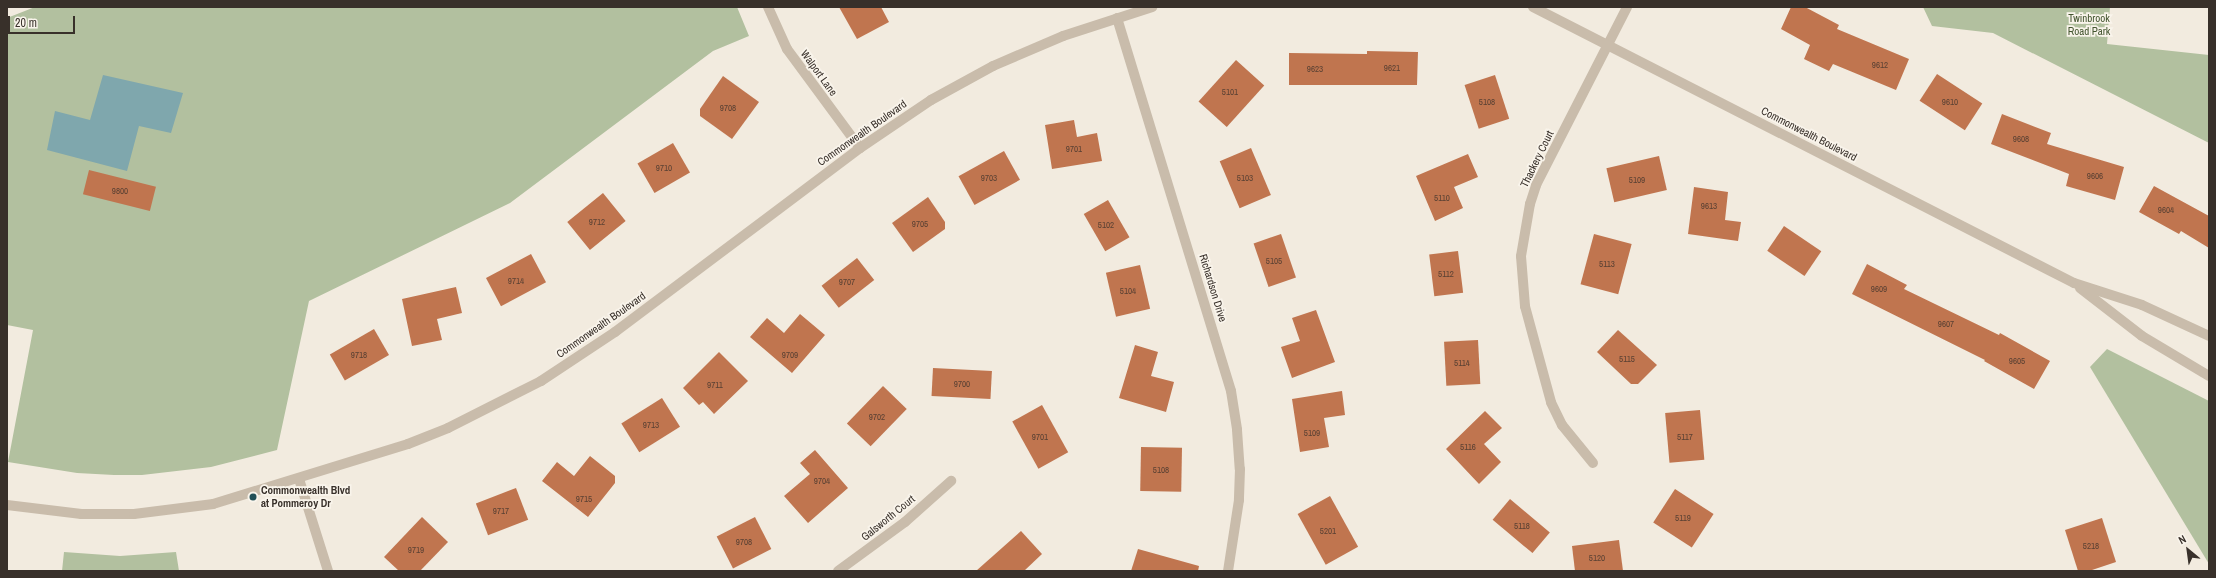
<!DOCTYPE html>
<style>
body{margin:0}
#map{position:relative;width:2216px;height:578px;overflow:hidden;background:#f2ebdf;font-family:"Archivo Narrow",sans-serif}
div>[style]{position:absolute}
.green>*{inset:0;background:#b2c09f}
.water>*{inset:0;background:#7fa7ad}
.building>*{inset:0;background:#c0754f;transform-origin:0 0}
.minor>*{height:10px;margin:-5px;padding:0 5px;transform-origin:5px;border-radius:5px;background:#c9bcab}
.tertiary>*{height:10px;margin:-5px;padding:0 5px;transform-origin:5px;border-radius:5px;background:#c9bcab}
.dots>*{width:11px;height:11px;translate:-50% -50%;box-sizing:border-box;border:2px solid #f9f4eb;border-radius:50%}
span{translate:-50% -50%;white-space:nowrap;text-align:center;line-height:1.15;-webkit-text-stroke:3.5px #f9f4eb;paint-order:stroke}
.number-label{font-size:9px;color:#5a4133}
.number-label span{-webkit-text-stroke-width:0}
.park-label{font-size:11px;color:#43552f}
.street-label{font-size:11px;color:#38302a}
.poi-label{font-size:11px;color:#38302a;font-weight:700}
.left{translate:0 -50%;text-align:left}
.frame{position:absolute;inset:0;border:8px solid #38302a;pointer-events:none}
.north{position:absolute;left:2168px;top:530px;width:40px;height:40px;-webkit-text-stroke:3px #f9f4eb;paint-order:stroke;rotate:331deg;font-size:11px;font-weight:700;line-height:16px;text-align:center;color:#38302a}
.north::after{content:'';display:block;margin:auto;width:14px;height:18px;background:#38302a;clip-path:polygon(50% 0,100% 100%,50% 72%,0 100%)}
.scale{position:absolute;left:8px;top:16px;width:67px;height:18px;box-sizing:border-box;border:2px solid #38302a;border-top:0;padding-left:5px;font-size:12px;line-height:14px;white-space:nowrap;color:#38302a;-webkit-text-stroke:3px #f9f4eb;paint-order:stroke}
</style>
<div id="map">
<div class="green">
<i style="clip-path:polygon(35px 7px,737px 7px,749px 36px,713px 51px,510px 203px,309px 301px,277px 450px,211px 467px,142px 475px,114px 475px,77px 473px,8px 462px,33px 330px,7px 325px,7px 18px)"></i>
<i style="clip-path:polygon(1923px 7px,2110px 7px,2107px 44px,2209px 55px,2209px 143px,1993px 33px,1932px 26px)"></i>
<i style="clip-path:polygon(2107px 349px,2209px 401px,2209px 564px,2090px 367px)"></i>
<i style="clip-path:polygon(64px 552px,120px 556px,176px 552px,179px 571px,62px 571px)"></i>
</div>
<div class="water">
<i style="clip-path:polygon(103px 75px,183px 93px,171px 133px,139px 126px,127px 171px,47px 150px,55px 111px,90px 120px)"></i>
</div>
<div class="building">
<i style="clip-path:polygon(839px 7px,881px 7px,889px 22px,857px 39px)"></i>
<i style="clip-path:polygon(1791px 7px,1805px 7px,1839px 25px,1837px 29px,1909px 59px,1896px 90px,1833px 64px,1829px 71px,1804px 59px,1810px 45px,1781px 29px)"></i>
<i style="clip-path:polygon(1367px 51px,1418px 52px,1417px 85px,1289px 85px,1289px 53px,1367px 54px)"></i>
<i style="left:1236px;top:60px;width:38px;height:56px;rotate:42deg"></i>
<i style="left:1937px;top:74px;width:54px;height:32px;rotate:33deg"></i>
<i style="left:1495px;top:75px;width:46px;height:32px;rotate:72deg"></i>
<i style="clip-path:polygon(723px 76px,759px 102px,732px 139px,700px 116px,700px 109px)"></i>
<i style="clip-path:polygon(2002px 114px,2051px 133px,2047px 144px,2124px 167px,2115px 200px,2066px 186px,2069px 174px,1991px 144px)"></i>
<i style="clip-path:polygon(1074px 120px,1077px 137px,1097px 133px,1102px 161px,1052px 169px,1045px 125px)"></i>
<i style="left:673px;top:143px;width:34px;height:41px;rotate:60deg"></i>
<i style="left:1251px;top:148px;width:51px;height:34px;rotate:67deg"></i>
<i style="left:1004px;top:151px;width:33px;height:52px;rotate:61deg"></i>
<i style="clip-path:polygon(1468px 154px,1478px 177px,1454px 187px,1463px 208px,1435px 221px,1416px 176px)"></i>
<i style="left:1659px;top:156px;width:35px;height:54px;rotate:77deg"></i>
<i style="left:89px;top:170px;width:69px;height:25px;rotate:14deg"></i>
<i style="clip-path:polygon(2154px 186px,2209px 216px,2209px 248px,2181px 231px,2179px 234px,2139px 212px)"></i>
<i style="clip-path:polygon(1694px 187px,1728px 192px,1725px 220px,1741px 222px,1738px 241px,1688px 234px)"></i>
<i style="left:603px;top:193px;width:36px;height:46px;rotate:51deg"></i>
<i style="clip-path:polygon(928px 197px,945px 222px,945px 229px,913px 252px,892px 223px)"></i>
<i style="left:1108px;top:200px;width:43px;height:28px;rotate:60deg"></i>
<i style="left:1784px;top:226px;width:45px;height:30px;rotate:34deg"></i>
<i style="left:1281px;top:234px;width:46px;height:29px;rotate:71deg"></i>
<i style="left:1594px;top:234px;width:39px;height:52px;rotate:15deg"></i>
<i style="left:1458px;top:251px;width:42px;height:29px;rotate:83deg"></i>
<i style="left:531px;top:254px;width:32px;height:51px;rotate:62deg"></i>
<i style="left:857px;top:258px;width:28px;height:45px;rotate:52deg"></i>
<i style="clip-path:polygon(1867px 264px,1907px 285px,1904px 289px,1999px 335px,2000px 333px,2050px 361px,2034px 389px,1984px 361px,1985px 360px,1852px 294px)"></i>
<i style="left:1140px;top:265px;width:45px;height:35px;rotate:77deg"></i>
<i style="clip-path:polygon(456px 287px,462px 313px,437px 319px,442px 340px,412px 346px,402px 299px)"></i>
<i style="clip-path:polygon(1316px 310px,1335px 362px,1292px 378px,1281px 347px,1300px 341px,1292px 318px)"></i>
<i style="clip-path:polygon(800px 314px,825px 335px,792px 373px,750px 337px,767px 318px,784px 333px)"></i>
<i style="left:374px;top:329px;width:30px;height:51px;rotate:60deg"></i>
<i style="clip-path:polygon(1618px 330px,1657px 365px,1638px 384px,1631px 384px,1597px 352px)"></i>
<i style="left:1478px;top:340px;width:44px;height:34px;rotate:87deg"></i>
<i style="clip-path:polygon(1135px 345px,1158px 352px,1151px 376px,1174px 382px,1166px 412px,1119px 398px)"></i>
<i style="clip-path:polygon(719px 352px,748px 381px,714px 414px,703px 402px,699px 405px,683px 388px)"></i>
<i style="left:933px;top:368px;width:59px;height:28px;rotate:3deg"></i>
<i style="left:883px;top:386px;width:33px;height:52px;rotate:44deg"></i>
<i style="clip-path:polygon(1342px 391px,1345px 415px,1324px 418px,1329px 447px,1300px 452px,1292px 399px)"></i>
<i style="left:662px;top:398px;width:34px;height:48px;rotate:58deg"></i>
<i style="left:1042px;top:405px;width:54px;height:34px;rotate:61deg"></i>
<i style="left:1700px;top:410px;width:50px;height:35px;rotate:85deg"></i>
<i style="clip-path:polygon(1485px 411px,1502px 428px,1484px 444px,1501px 462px,1479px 484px,1446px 449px)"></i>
<i style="left:1141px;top:447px;width:41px;height:44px;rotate:1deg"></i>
<i style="clip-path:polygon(815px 450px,848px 488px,808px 523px,784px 496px,810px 474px,800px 463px)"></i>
<i style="clip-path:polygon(590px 456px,615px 476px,615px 483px,588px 517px,542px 481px,557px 462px,574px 476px)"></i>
<i style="left:516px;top:488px;width:34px;height:43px;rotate:69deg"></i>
<i style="left:1675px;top:489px;width:46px;height:40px;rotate:33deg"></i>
<i style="left:1330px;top:496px;width:58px;height:37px;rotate:61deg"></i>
<i style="left:1510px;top:499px;width:52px;height:27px;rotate:40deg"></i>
<i style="clip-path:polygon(422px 517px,448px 542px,420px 571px,399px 571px,384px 557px)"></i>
<i style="left:755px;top:517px;width:36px;height:43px;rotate:63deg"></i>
<i style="clip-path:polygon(2102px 518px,2116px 562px,2089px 571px,2078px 571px,2065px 530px)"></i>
<i style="clip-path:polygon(1021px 531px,1042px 554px,1024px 571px,976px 571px)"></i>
<i style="clip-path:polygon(1619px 540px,1623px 571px,1575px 571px,1572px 546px)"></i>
<i style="clip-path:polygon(1138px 549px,1199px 566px,1198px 571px,1131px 571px)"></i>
</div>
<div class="minor">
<i style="left:768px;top:7px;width:46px;rotate:65.7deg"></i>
<i style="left:787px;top:49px;width:123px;rotate:53.6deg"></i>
<i style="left:1117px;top:18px;width:390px;rotate:73deg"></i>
<i style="left:1231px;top:391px;width:39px;rotate:81deg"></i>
<i style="left:1237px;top:430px;width:39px;rotate:86deg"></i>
<i style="left:1240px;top:469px;width:31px;rotate:92deg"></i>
<i style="left:1239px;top:500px;width:72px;rotate:98.8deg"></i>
<i style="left:1593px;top:463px;width:49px;rotate:-129.2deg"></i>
<i style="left:1562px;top:425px;width:25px;rotate:-116deg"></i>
<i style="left:1551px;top:402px;width:99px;rotate:-105.2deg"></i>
<i style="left:1525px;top:306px;width:50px;rotate:-94.6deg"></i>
<i style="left:1521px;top:256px;width:53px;rotate:-80.2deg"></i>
<i style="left:1530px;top:204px;width:20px;rotate:-72deg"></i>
<i style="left:1536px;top:185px;width:200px;rotate:-62.9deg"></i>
<i style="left:299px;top:479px;width:96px;rotate:72.5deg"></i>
<i style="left:838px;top:571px;width:83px;rotate:-36.2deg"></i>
<i style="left:905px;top:522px;width:62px;rotate:-41.7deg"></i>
</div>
<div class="tertiary">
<i style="left:1533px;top:7px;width:607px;rotate:27.03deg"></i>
<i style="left:2074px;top:283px;width:71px;rotate:17.9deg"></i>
<i style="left:2142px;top:305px;width:74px;rotate:24.8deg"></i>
<i style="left:2080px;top:288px;width:78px;rotate:37.7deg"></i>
<i style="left:2142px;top:336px;width:78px;rotate:30.8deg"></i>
<i style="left:7px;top:505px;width:75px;rotate:6.9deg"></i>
<i style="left:81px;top:514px;width:53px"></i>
<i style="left:134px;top:514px;width:80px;rotate:-7.2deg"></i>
<i style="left:213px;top:504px;width:204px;rotate:-17.1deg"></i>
<i style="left:408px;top:444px;width:43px;rotate:-21.8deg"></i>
<i style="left:448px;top:428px;width:104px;rotate:-26.8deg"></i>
<i style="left:541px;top:381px;width:89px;rotate:-33.5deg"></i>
<i style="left:615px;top:332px;width:306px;rotate:-36.9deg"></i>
<i style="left:860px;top:148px;width:86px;rotate:-34.1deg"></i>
<i style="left:931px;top:100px;width:71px;rotate:-28.7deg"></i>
<i style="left:993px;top:66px;width:76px;rotate:-23.2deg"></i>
<i style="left:1063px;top:36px;width:94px;rotate:-18deg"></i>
</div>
<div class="dots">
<i style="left:253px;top:497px;background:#214f57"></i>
</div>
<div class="number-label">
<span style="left:1880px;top:65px">9612</span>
<span style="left:1392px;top:68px">9621</span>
<span style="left:1315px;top:69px">9623</span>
<span style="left:1230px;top:92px">5101</span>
<span style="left:1487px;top:102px">5108</span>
<span style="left:1950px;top:102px">9610</span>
<span style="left:728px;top:108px">9708</span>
<span style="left:2021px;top:139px">9608</span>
<span style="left:1074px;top:149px">9701</span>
<span style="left:664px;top:168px">9710</span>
<span style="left:2095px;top:176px">9606</span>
<span style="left:989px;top:178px">9703</span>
<span style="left:1245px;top:178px">5103</span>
<span style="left:1637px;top:180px">5109</span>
<span style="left:120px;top:191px">9800</span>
<span style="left:1442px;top:198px">5110</span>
<span style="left:1709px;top:206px">9613</span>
<span style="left:2166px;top:210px">9604</span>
<span style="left:597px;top:222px">9712</span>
<span style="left:920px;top:224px">9705</span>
<span style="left:1106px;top:225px">5102</span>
<span style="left:1274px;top:261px">5105</span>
<span style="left:1607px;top:264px">5113</span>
<span style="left:1446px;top:274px">5112</span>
<span style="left:516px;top:281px">9714</span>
<span style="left:847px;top:282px">9707</span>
<span style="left:1879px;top:289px">9609</span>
<span style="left:1128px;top:291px">5104</span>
<span style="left:1946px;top:324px">9607</span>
<span style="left:359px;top:355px">9718</span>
<span style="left:790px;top:355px">9709</span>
<span style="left:1627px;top:359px">5115</span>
<span style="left:2017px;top:361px">9605</span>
<span style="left:1462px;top:363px">5114</span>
<span style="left:962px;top:384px">9700</span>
<span style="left:715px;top:385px">9711</span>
<span style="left:877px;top:417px">9702</span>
<span style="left:651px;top:425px">9713</span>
<span style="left:1312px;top:433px">5109</span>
<span style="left:1040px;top:437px">9701</span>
<span style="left:1685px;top:437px">5117</span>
<span style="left:1468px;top:447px">5116</span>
<span style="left:1161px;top:470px">5108</span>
<span style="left:822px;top:481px">9704</span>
<span style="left:584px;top:499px">9715</span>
<span style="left:501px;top:511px">9717</span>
<span style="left:1683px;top:518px">5119</span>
<span style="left:1522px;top:526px">5118</span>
<span style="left:1328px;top:531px">5201</span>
<span style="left:744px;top:542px">9708</span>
<span style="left:2091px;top:546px">5218</span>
<span style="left:416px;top:550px">9719</span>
<span style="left:1597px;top:558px">5120</span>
</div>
<div class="park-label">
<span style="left:2089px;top:25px">Twinbrook<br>Road Park</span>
</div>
<div class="street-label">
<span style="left:819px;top:73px;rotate:54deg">Walport Lane</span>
<span style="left:862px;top:133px;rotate:-35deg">Commonwealth Boulevard</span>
<span style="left:1809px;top:134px;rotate:27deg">Commonwealth Boulevard</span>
<span style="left:1537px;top:159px;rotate:-64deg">Thackery Court</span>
<span style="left:1213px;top:288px;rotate:73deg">Richardson Drive</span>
<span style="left:601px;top:325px;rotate:-35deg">Commonwealth Boulevard</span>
<span style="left:888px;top:518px;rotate:-39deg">Galsworth Court</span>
</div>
<div class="poi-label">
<span class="left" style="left:261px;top:497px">Commonwealth Blvd<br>at Pommeroy Dr</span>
</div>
<div class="frame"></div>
<div class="north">N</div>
<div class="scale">20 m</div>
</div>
